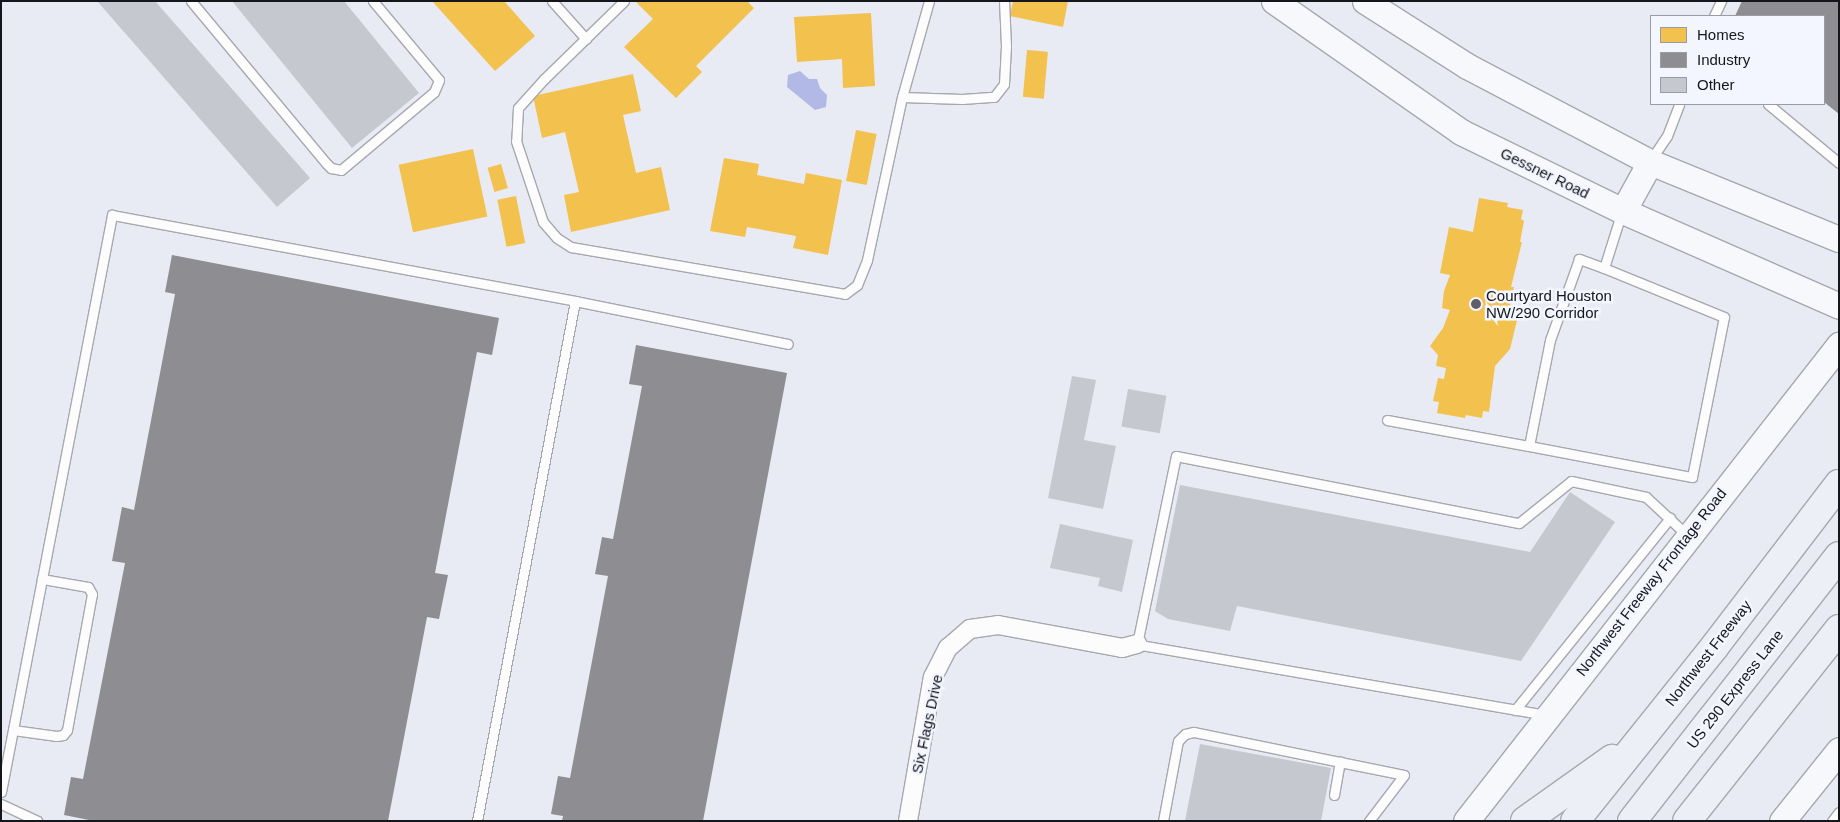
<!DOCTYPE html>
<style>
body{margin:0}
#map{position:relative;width:1840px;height:822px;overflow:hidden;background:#e8eaf4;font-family:Helvetica,sans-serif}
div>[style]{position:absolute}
.water>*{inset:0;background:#b2b9e6}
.homes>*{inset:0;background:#f2c14e;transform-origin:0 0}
.industry>*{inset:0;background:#8d8d92}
.building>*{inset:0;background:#c6c8d0;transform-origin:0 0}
.roads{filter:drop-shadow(1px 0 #a7a8af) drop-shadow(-1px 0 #a7a8af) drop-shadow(0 1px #a7a8af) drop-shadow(0 -1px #a7a8af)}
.lane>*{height:9px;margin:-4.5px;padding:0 4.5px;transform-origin:4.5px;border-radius:4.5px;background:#fcfcfd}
.street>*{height:18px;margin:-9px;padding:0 9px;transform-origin:9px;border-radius:9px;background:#fcfcfd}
.secondary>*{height:25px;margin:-12.5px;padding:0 12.5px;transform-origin:12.5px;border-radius:12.5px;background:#f7f8fc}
.highway>*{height:28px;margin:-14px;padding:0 14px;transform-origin:14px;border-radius:14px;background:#edeff6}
.dots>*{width:14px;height:14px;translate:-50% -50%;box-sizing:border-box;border:2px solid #f3f5ff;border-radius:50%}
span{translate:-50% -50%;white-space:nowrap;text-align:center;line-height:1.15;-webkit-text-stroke:5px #f3f5ff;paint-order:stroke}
.street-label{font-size:15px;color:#15161b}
.poi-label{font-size:15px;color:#15161b}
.left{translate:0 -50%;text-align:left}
.frame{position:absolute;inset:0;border:2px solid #15161b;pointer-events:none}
.legend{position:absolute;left:1650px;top:15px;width:175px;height:90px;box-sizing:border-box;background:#f3f5ff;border:1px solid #9a9ca4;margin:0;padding:6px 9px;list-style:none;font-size:15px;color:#15161b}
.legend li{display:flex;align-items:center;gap:10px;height:25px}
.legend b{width:25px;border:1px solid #9a9ca4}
</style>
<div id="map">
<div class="water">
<i style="clip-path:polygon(800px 71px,809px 79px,817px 79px,820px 88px,827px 95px,826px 107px,815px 110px,787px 87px,788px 75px)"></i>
</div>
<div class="homes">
<i style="clip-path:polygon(432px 1px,504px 1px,535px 36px,495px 71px)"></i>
<i style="clip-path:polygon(635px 1px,747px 1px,754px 8px,696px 66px,702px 72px,676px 98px,624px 47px,653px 19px)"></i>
<i style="clip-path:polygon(1013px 1px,1068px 1px,1063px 27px,1010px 16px)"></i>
<i style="clip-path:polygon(871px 13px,875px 86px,843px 88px,842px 59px,797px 62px,794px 17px)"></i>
<i style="left:1027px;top:50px;width:21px;height:47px;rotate:5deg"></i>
<i style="clip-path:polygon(633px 74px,641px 111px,623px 115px,636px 173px,661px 167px,670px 210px,571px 232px,564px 195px,579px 192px,565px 132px,542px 138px,533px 96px)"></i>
<i style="left:856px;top:130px;width:21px;height:52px;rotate:11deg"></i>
<i style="left:473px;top:149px;width:69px;height:76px;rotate:78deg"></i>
<i style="clip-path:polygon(724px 158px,759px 164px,757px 175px,804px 184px,806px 173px,842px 180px,828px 255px,793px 248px,796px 236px,747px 227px,745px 237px,710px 231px)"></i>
<i style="left:501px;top:164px;width:25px;height:14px;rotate:74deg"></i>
<i style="left:516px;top:196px;width:48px;height:19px;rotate:79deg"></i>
<i style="clip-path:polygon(1479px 198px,1508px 203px,1507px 207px,1523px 210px,1521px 219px,1524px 221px,1520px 242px,1522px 242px,1511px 287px,1514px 287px,1509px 310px,1519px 312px,1510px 349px,1495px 366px,1489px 412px,1483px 411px,1482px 418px,1466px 415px,1465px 418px,1437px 413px,1439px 402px,1433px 401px,1438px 378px,1444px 379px,1446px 368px,1436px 366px,1438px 355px,1430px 346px,1443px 328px,1450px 310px,1442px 308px,1444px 291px,1450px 275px,1440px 273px,1449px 227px,1473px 232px)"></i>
</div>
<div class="industry">
<i style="clip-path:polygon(1742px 1px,1839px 1px,1839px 114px,1824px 102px,1824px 16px,1735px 16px)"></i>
<i style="clip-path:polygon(172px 255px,499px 318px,492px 355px,477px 352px,435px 573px,448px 575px,439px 619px,427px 617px,388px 821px,94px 821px,64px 815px,71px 777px,83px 779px,125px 563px,112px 561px,122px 507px,134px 510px,175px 294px,165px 292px)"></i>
<i style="clip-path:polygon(636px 345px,787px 373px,703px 821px,562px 821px,563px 816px,551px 814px,558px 776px,570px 778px,608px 576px,595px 574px,602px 537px,613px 539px,642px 386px,629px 384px)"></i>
</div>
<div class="building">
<i style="clip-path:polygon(97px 1px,155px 1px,310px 178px,277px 207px)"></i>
<i style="clip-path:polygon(232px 1px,344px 1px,419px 93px,352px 148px)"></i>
<i style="clip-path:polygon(1072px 376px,1096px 380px,1084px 440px,1116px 446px,1103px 509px,1048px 498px)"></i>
<i style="left:1128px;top:389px;width:39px;height:38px;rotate:10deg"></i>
<i style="clip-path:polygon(1180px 485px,1530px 552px,1570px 492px,1615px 522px,1521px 661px,1237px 606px,1230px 631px,1168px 619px,1155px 611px)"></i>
<i style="clip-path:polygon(1060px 524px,1133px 540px,1122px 592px,1098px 586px,1100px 578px,1050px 568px)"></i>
<i style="clip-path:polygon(1200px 744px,1331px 768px,1321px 821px,1185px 821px)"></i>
</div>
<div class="roads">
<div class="lane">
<i style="left:191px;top:1px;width:212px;rotate:50.2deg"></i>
<i style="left:327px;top:164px;width:6px;rotate:45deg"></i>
<i style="left:331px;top:168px;width:10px;rotate:11deg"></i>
<i style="left:341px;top:170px;width:121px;rotate:-40deg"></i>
<i style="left:434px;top:92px;width:13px;rotate:-67deg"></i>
<i style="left:439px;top:80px;width:103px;rotate:-129.9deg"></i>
<i style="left:552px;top:1px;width:51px;rotate:48.2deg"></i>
<i style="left:624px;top:1px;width:112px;rotate:135.7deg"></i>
<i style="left:544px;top:79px;width:39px;rotate:132deg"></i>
<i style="left:518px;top:108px;width:33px;rotate:93deg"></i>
<i style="left:516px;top:141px;width:85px;rotate:71.6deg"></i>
<i style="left:543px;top:222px;width:21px;rotate:49deg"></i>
<i style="left:557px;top:238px;width:17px;rotate:33deg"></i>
<i style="left:571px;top:247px;width:278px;rotate:9.7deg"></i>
<i style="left:845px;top:294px;width:15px;rotate:-37deg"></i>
<i style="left:857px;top:285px;width:27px;rotate:-68deg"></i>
<i style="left:867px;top:260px;width:167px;rotate:-77.9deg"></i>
<i style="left:902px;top:97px;width:60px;rotate:1.9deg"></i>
<i style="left:962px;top:99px;width:32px;rotate:-4deg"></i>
<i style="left:994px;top:97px;width:16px;rotate:-52deg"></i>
<i style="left:1004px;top:84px;width:38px;rotate:-87deg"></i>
<i style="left:1006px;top:46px;width:45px;rotate:-92.5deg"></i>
<i style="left:1714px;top:16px;width:17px;rotate:-65deg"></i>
<i style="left:902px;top:97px;width:100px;rotate:-74.3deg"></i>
<i style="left:1768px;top:104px;width:92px;rotate:39.7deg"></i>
<i style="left:1650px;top:161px;width:30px;rotate:-56deg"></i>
<i style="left:1667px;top:136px;width:34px;rotate:-69deg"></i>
<i style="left:1604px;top:268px;width:27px;rotate:-160deg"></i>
<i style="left:1579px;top:259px;width:86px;rotate:109.7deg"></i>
<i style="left:1550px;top:340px;width:108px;rotate:101.2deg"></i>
<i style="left:1529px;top:446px;width:166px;rotate:10.8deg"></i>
<i style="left:1692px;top:477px;width:163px;rotate:-78.7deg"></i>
<i style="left:1724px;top:317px;width:130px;rotate:-157.8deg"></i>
<i style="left:1604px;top:268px;width:60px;rotate:-72.5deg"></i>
<i style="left:575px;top:301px;width:217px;rotate:11.4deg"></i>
<i style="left:1387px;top:420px;width:144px;rotate:10.4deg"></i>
<i style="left:1515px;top:710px;width:247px;rotate:-51.1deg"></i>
<i style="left:1546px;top:715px;width:415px;rotate:-170.2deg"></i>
<i style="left:1137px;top:644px;width:192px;rotate:-78.3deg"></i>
<i style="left:1176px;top:456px;width:349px;rotate:11.1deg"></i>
<i style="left:1519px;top:523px;width:67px;rotate:-38.9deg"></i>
<i style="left:1571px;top:481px;width:77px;rotate:12deg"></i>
<i style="left:1646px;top:497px;width:57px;rotate:42.9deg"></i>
<i style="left:13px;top:730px;width:44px;rotate:7.8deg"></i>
<i style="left:57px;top:736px;width:6px;rotate:-9deg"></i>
<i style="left:63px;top:735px;width:6px;rotate:-51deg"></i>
<i style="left:67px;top:730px;width:138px;rotate:-79.6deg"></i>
<i style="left:92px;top:594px;width:8px;rotate:-120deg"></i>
<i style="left:88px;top:587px;width:47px;rotate:-170.1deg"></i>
<i style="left:1px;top:792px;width:588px;rotate:-79.11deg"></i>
<i style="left:112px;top:215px;width:471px;rotate:10.5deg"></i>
<i style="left:575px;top:301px;width:529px;rotate:100.67deg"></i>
<i style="left:1334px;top:795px;width:34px;rotate:-80deg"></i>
<i style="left:1340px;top:762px;width:65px;rotate:11.5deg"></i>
<i style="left:1404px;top:775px;width:58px;rotate:127.3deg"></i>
<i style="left:1px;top:804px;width:40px;rotate:25deg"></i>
<i style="left:1163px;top:821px;width:81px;rotate:-79.4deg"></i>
<i style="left:1178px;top:741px;width:10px;rotate:-45deg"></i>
<i style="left:1185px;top:734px;width:9px;rotate:-13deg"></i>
<i style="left:1194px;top:732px;width:149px;rotate:11.6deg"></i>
<i style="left:1832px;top:821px;width:11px;rotate:-52deg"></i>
</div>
<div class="street">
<i style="left:908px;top:821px;width:146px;rotate:-80.2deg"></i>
<i style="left:933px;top:677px;width:33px;rotate:-63deg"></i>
<i style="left:948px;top:648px;width:29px;rotate:-41deg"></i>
<i style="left:970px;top:629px;width:28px;rotate:-8deg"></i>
<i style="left:998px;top:625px;width:126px;rotate:10.5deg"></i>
<i style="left:1122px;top:648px;width:16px;rotate:-15deg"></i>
</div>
<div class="secondary">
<i style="left:1274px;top:1px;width:228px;rotate:35deg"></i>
<i style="left:1461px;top:132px;width:180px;rotate:26deg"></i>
<i style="left:1623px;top:211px;width:236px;rotate:23.7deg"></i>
<i style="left:1365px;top:1px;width:121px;rotate:32.5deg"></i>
<i style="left:1467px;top:66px;width:207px;rotate:27.7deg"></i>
<i style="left:1650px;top:162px;width:204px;rotate:22.2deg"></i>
<i style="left:1623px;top:211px;width:56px;rotate:-61.1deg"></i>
<i style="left:1466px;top:821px;width:605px;rotate:-51.92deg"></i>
<i style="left:1782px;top:821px;width:91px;rotate:-51.2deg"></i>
</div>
<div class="highway">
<i style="left:1525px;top:821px;width:107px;rotate:-35.5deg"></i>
<i style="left:1575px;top:821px;width:224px;rotate:-51.3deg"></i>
<i style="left:1715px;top:646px;width:204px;rotate:-52.6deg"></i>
<i style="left:1632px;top:821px;width:336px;rotate:-52deg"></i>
<i style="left:1687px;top:821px;width:245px;rotate:-51.6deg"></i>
</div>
</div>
<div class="dots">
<i style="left:1476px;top:304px;background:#5f6067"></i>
</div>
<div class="street-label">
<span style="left:1545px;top:173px;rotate:26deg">Gessner Road</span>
<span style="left:1651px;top:582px;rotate:-52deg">Northwest Freeway Frontage Road</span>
<span style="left:1708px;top:653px;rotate:-52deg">Northwest Freeway</span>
<span style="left:1735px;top:689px;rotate:-52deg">US 290 Express Lane</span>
<span style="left:927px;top:724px;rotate:-78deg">Six Flags Drive</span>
</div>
<div class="poi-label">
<span class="left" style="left:1486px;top:304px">Courtyard Houston<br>NW/290 Corridor</span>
</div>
<div class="frame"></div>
<ul class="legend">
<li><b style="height:14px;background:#f2c14e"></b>Homes</li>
<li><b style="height:14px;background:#8d8d92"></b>Industry</li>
<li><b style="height:14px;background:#c6c8d0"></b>Other</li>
</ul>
</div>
